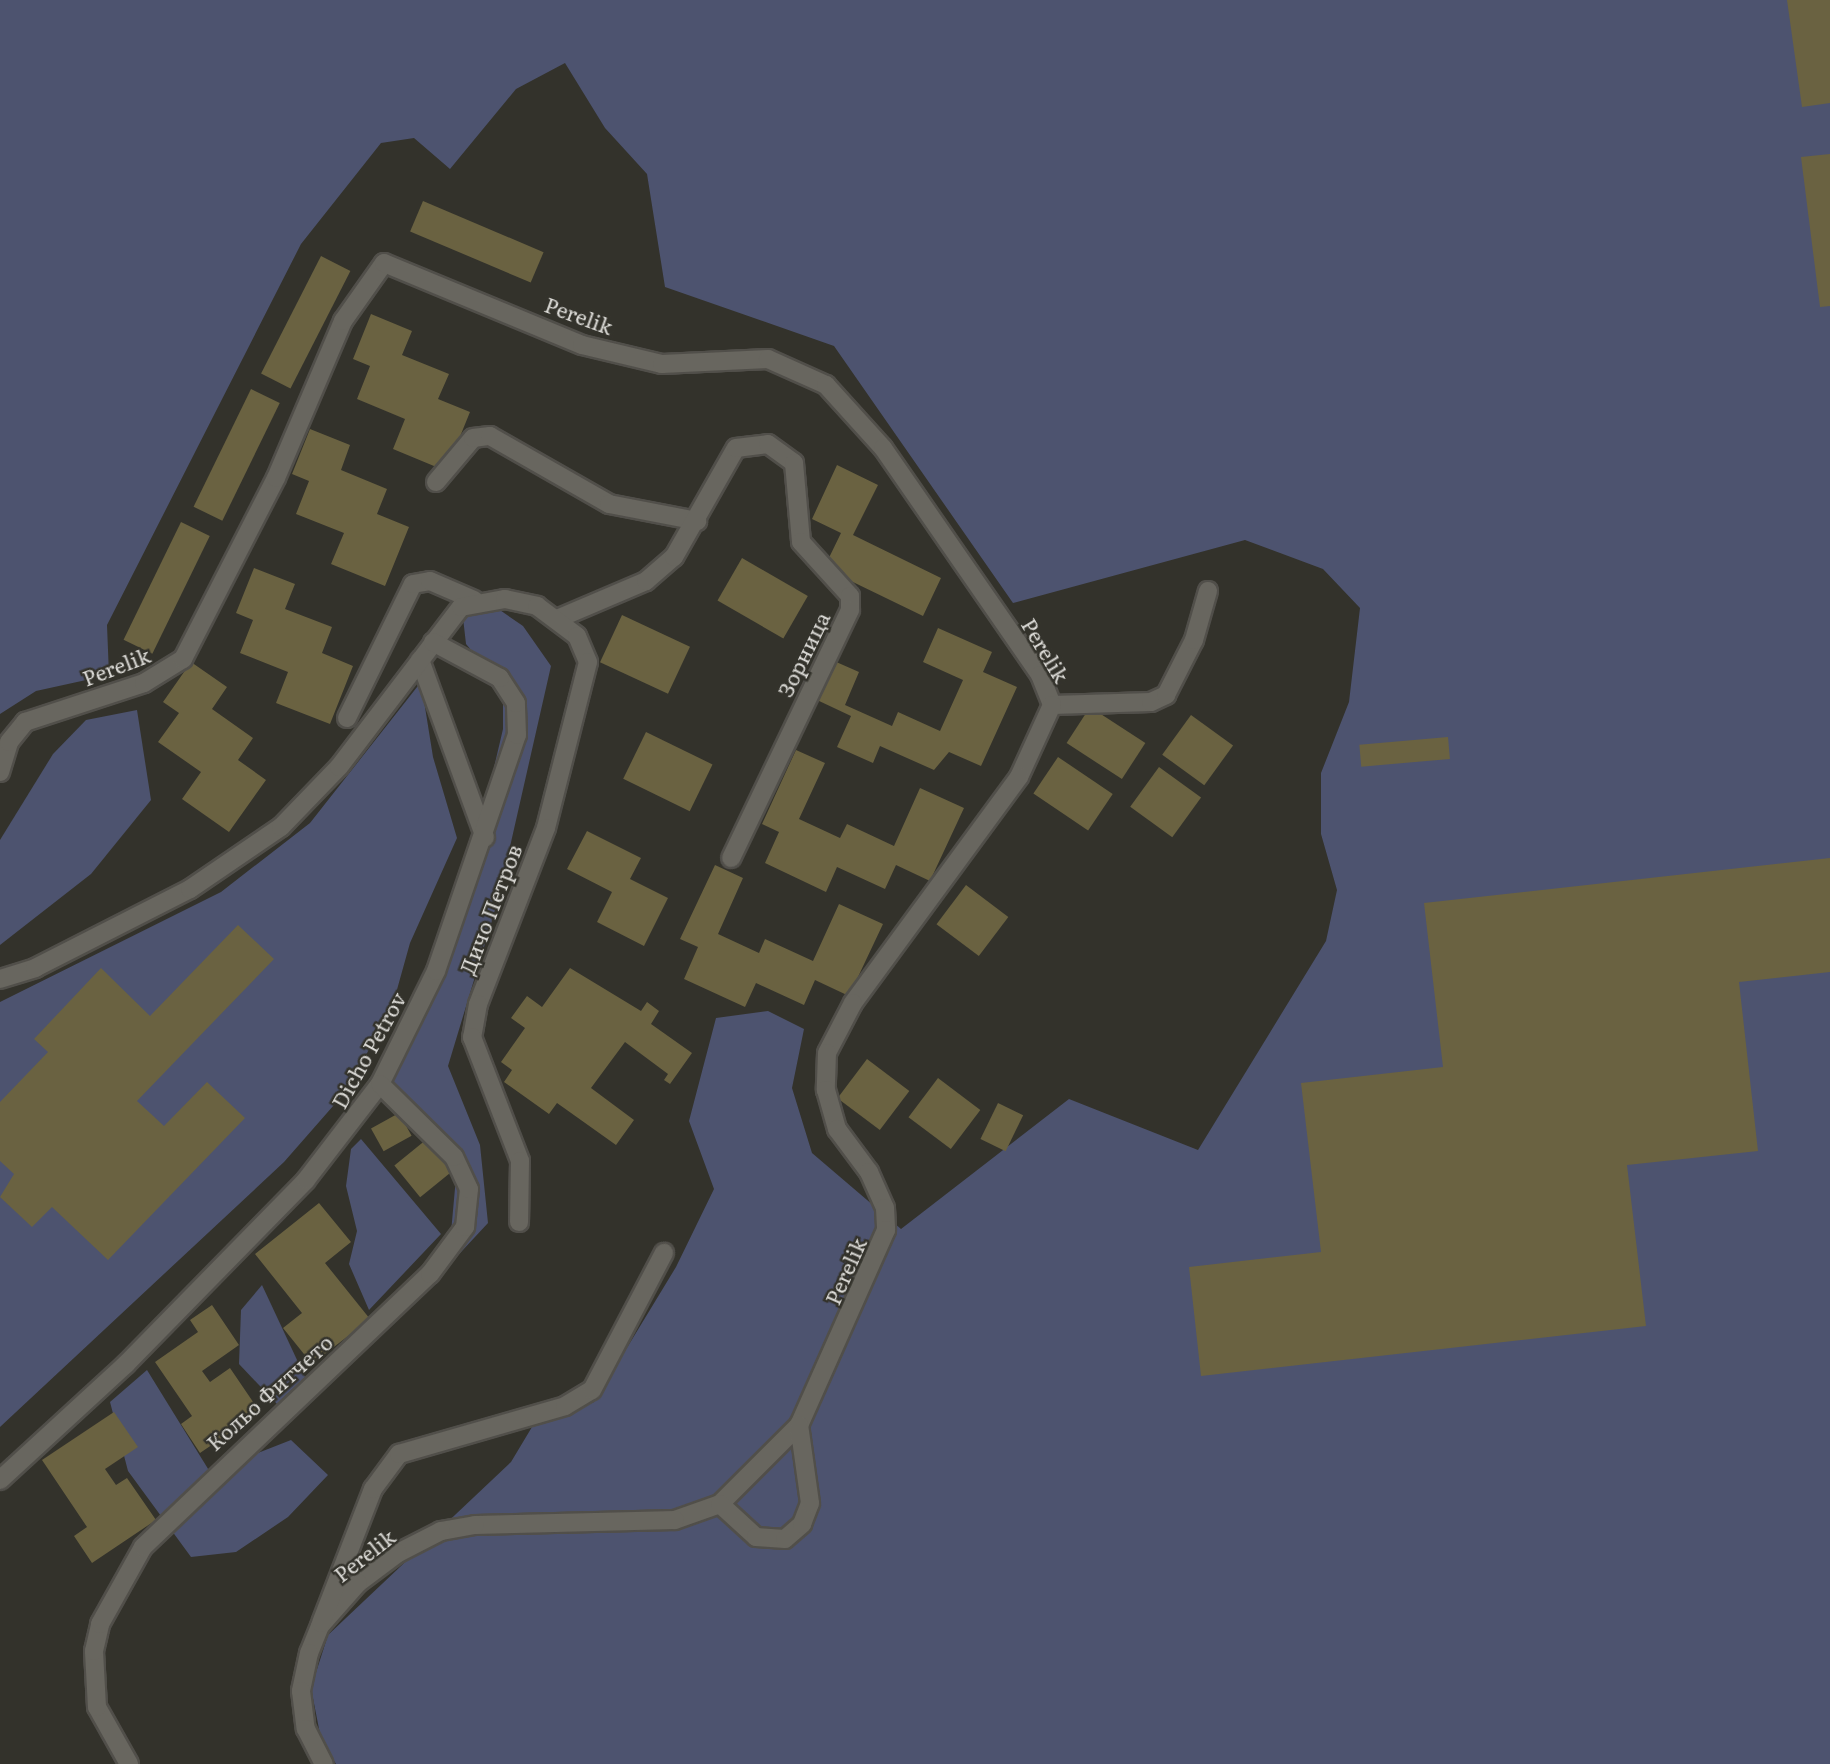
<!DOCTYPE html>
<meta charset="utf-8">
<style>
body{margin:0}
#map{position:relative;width:1830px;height:1764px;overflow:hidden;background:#33322b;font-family:Literata,serif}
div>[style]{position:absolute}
.green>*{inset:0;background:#4d536f}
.building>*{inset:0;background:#6a6241;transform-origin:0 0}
.roads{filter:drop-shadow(2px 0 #514f4a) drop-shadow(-2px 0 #514f4a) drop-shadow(0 2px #514f4a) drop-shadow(0 -2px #514f4a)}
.minor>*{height:18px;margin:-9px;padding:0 9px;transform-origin:9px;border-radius:9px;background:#68665f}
span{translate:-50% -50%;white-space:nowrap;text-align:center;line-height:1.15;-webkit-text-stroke:5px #33322b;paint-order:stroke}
.street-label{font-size:21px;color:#dbdad6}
</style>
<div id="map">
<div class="green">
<i style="clip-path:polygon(0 0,1830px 0,1830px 1764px,336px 1764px,321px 1739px,311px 1688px,328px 1635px,511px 1462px,532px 1427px,594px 1402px,676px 1267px,714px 1189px,689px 1121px,716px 1018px,768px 1011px,804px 1029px,792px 1088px,812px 1153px,901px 1229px,1069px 1099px,1198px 1150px,1326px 941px,1337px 890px,1321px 834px,1321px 773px,1349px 702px,1360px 608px,1323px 569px,1245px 540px,1013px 603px,834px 346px,665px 287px,647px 174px,605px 128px,565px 63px,516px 89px,450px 169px,414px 138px,381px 143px,301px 244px,107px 625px,109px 675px,36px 691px,0 714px)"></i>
<i style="clip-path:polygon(494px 606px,523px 626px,551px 666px,497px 904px,448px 1066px,480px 1145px,488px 1223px,448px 1266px,457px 1166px,393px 1082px,403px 1034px,480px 827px,503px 729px,503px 688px,466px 644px,462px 609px)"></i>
<i style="clip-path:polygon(421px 682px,433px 757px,457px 838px,410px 943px,393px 1004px,348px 1089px,284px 1162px,0 1427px,0 1002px,221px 892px,310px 823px)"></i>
<i style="clip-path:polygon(137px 710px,151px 800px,91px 874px,0 945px,0 840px,53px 754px,86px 720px)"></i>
<i style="clip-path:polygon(361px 1139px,441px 1234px,369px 1310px,349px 1264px,357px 1231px,346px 1186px,351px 1149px)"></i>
<i style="clip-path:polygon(262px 1285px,305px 1377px,277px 1404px,239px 1364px,241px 1310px)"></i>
<i style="clip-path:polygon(147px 1370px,210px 1472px,291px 1440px,328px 1475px,288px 1517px,236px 1552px,191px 1557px,128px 1471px,110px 1402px)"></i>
</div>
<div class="building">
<i style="clip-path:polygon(1787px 0,1830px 0,1830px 103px,1802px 107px)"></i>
<i style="clip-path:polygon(1830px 154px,1830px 306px,1820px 307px,1801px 157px)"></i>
<i style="left:423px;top:201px;width:131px;height:33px;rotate:23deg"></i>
<i style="left:321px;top:256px;width:33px;height:132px;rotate:27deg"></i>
<i style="clip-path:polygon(371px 314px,412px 331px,402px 355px,449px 374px,438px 399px,470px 412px,446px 471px,393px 449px,405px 419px,357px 399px,370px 366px,353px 359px)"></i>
<i style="left:251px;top:389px;width:32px;height:131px;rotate:26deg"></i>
<i style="clip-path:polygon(310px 429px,350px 445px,341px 470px,387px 489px,377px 514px,409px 527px,385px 586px,331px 564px,344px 533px,296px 514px,309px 481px,292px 474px)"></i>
<i style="clip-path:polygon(837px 465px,878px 485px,853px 535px,941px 578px,923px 616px,824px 568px,841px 533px,812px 519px)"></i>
<i style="left:181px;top:522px;width:32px;height:131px;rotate:26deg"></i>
<i style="left:742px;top:558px;width:76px;height:49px;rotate:30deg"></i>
<i style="clip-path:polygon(254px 568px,295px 584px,285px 609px,332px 627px,322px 653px,353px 666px,330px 724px,276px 703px,288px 672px,240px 653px,253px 620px,236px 613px)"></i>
<i style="left:622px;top:615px;width:75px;height:52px;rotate:25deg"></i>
<i style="clip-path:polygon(938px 628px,992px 652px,983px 672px,1017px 687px,981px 766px,949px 752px,934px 770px,880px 746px,873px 763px,837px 747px,851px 716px,817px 700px,834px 661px,859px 672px,845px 705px,892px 726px,898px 712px,940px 731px,963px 680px,923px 662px)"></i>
<i style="clip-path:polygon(191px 662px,227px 687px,212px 709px,253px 738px,238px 760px,266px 780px,229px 832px,182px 799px,201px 772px,158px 742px,179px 713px,163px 702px)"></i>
<i style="left:1090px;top:707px;width:66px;height:43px;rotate:33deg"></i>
<i style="left:1191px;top:715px;width:52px;height:49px;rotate:36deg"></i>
<i style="left:646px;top:732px;width:74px;height:52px;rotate:26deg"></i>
<i style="left:1448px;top:737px;width:22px;height:89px;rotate:85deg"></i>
<i style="clip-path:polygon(796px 750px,825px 763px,799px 819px,840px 838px,847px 824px,894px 846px,920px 788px,964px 808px,930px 881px,896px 865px,885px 889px,837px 867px,826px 892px,765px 863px,779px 832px,762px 824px)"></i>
<i style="left:1058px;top:757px;width:66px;height:44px;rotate:34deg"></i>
<i style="left:1159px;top:767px;width:52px;height:49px;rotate:36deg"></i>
<i style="clip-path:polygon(587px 831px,641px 858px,630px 879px,668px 898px,644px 946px,597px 922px,612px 892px,567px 869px)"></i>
<i style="clip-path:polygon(1830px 858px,1830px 972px,1739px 982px,1758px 1151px,1627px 1165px,1646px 1326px,1201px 1376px,1189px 1267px,1321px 1252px,1301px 1083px,1443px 1067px,1424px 903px)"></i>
<i style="clip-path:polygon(715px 865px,743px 878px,718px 934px,759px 953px,765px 939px,813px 961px,839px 904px,883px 924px,849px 996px,815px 980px,804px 1005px,756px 983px,745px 1007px,684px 979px,698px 947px,680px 939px)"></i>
<i style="left:966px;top:885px;width:53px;height:49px;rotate:37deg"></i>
<i style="clip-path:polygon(238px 925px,274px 959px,137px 1101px,164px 1126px,207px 1082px,245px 1118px,108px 1260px,52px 1207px,32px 1227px,0 1197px,14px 1174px,0 1161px,0 1102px,48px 1052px,34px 1039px,101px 968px,150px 1016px)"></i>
<i style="clip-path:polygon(570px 968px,641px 1011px,647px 1002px,659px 1011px,651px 1024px,692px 1053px,670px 1084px,664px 1080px,668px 1074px,625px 1042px,591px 1088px,634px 1120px,616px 1145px,557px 1103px,549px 1114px,504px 1082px,512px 1070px,501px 1062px,525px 1028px,511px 1018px,527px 996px,542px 1007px)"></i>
<i style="left:867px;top:1059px;width:53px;height:49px;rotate:37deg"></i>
<i style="left:938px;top:1078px;width:53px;height:49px;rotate:37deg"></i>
<i style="left:998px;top:1103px;width:28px;height:40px;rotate:26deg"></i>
<i style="left:399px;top:1113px;width:26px;height:32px;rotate:61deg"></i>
<i style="left:427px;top:1139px;width:41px;height:42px;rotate:51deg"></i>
<i style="clip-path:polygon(319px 1203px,351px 1242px,325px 1263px,370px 1319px,312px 1364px,283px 1328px,302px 1313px,255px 1254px)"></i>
<i style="clip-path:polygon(212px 1305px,239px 1345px,202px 1371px,210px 1382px,230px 1368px,260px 1412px,200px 1453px,181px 1424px,192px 1416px,155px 1362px,198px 1332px,190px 1320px)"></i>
<i style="clip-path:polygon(114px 1412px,138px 1447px,105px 1469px,116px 1485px,127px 1478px,156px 1520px,92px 1563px,74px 1536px,87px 1527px,42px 1460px)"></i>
</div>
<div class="roads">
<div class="minor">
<i style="left:436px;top:482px;width:57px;rotate:-49.9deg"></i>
<i style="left:473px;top:438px;width:17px;rotate:-7deg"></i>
<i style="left:490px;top:436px;width:137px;rotate:29.7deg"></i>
<i style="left:609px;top:504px;width:90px;rotate:10.9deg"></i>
<i style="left:557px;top:619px;width:97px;rotate:-23.1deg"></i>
<i style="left:646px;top:581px;width:37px;rotate:-41deg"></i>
<i style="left:674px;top:557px;width:125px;rotate:-60.4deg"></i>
<i style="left:736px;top:448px;width:32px;rotate:-7deg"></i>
<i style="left:768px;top:444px;width:32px;rotate:36deg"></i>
<i style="left:794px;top:463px;width:79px;rotate:84.9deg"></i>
<i style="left:801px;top:542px;width:73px;rotate:47.8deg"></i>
<i style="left:850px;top:596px;width:14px;rotate:90deg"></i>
<i style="left:850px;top:610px;width:275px;rotate:115.6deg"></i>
<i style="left:420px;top:660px;width:189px;rotate:69.9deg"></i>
<i style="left:1052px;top:705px;width:99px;rotate:-1.7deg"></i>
<i style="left:1151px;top:702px;width:17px;rotate:-25deg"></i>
<i style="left:1166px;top:695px;width:62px;rotate:-63deg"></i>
<i style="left:1194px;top:640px;width:51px;rotate:-74.1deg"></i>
<i style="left:347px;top:718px;width:149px;rotate:-63.8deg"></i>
<i style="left:413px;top:584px;width:17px;rotate:-10deg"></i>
<i style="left:430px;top:581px;width:48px;rotate:23.4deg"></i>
<i style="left:0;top:772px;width:31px;rotate:-73deg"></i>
<i style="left:9px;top:742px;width:26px;rotate:-51deg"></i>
<i style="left:25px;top:722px;width:125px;rotate:-18.1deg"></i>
<i style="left:144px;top:683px;width:46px;rotate:-31.6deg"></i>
<i style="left:183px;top:659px;width:203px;rotate:-62.8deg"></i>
<i style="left:276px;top:478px;width:171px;rotate:-66.9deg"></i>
<i style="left:343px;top:321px;width:71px;rotate:-54.7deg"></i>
<i style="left:384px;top:263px;width:214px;rotate:22.5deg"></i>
<i style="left:582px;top:345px;width:82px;rotate:13.4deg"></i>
<i style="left:662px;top:364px;width:106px;rotate:-2.7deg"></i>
<i style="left:768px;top:359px;width:64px;rotate:24.1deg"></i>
<i style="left:826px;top:385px;width:85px;rotate:47.9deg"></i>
<i style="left:883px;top:448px;width:276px;rotate:55.3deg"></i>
<i style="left:1040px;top:675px;width:32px;rotate:68deg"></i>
<i style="left:1052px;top:705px;width:79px;rotate:114.6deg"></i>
<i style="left:1019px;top:777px;width:280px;rotate:126.3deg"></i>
<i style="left:853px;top:1003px;width:56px;rotate:117.5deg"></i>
<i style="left:827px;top:1053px;width:37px;rotate:92deg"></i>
<i style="left:826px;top:1090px;width:41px;rotate:74.2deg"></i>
<i style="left:837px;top:1129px;width:54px;rotate:53.3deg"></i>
<i style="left:869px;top:1172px;width:39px;rotate:66deg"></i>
<i style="left:885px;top:1208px;width:22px;rotate:87deg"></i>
<i style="left:886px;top:1230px;width:214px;rotate:114deg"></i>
<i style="left:799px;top:1425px;width:112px;rotate:135deg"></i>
<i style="left:720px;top:1504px;width:48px;rotate:160.4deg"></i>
<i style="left:675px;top:1520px;width:200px;rotate:178.6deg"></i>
<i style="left:475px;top:1525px;width:35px;rotate:170deg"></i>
<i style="left:441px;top:1531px;width:48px;rotate:152.9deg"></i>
<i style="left:398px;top:1553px;width:50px;rotate:143.1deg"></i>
<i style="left:358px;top:1583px;width:57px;rotate:131.5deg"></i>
<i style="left:320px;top:1626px;width:29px;rotate:112deg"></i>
<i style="left:309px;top:1653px;width:39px;rotate:102deg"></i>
<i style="left:301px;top:1691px;width:38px;rotate:83deg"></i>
<i style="left:306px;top:1729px;width:39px;rotate:63deg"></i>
<i style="left:0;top:979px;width:37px;rotate:-17deg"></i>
<i style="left:35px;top:968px;width:174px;rotate:-27deg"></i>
<i style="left:190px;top:889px;width:110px;rotate:-34.3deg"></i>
<i style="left:281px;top:827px;width:83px;rotate:-46deg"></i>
<i style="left:339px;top:767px;width:201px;rotate:-52.7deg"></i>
<i style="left:461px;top:607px;width:45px;rotate:-10.3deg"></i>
<i style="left:505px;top:599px;width:33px;rotate:12deg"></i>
<i style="left:537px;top:606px;width:50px;rotate:36.9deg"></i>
<i style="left:577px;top:636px;width:28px;rotate:67deg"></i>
<i style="left:588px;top:662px;width:171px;rotate:104.2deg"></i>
<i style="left:546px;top:828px;width:189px;rotate:111.1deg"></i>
<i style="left:478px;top:1004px;width:34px;rotate:100deg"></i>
<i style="left:472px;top:1037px;width:133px;rotate:68.8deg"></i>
<i style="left:520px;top:1161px;width:61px;rotate:90.9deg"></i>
<i style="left:0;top:1480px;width:171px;rotate:-42.6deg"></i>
<i style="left:126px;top:1364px;width:257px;rotate:-45.6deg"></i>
<i style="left:306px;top:1180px;width:121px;rotate:-52.4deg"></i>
<i style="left:380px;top:1084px;width:126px;rotate:-63.6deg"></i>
<i style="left:436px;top:971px;width:250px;rotate:-71.1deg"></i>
<i style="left:517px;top:735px;width:32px;rotate:-92deg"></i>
<i style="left:516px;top:703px;width:30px;rotate:-123deg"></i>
<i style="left:500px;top:678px;width:76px;rotate:-151.8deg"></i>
<i style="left:720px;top:1504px;width:49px;rotate:42.5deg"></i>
<i style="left:756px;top:1537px;width:29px;rotate:4deg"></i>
<i style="left:785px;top:1539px;width:23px;rotate:-41deg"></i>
<i style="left:802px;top:1524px;width:22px;rotate:-69deg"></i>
<i style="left:810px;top:1503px;width:79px;rotate:-98deg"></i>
<i style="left:321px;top:1623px;width:144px;rotate:-68.8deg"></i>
<i style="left:373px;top:1489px;width:44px;rotate:-53.4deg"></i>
<i style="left:399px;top:1454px;width:173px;rotate:-16.1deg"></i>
<i style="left:565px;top:1406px;width:31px;rotate:-31deg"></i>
<i style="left:592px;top:1390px;width:155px;rotate:-62.3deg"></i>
<i style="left:129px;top:1764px;width:65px;rotate:-119.3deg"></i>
<i style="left:97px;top:1707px;width:56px;rotate:-93.1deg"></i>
<i style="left:94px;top:1651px;width:28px;rotate:-77deg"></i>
<i style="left:100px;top:1624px;width:88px;rotate:-60.8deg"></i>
<i style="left:143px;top:1547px;width:396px;rotate:-43.6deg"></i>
<i style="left:430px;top:1274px;width:59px;rotate:-53.3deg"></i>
<i style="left:465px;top:1227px;width:38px;rotate:-84deg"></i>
<i style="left:469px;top:1189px;width:35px;rotate:-115deg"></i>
<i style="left:454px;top:1157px;width:104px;rotate:-135.4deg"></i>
</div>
</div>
<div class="street-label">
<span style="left:579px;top:315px;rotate:20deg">Perelik</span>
<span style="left:1046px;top:650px;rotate:59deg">Perelik</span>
<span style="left:803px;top:654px;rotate:-64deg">Зорница</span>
<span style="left:116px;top:666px;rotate:-21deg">Perelik</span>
<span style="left:490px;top:909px;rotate:-69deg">Дичо Петров</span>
<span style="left:368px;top:1050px;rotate:-61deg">Dicho Petrov</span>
<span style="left:845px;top:1271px;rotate:-66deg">Perelik</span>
<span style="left:269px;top:1392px;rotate:-42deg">Кольо Фитчето</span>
<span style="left:364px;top:1555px;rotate:-38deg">Perelik</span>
</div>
</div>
